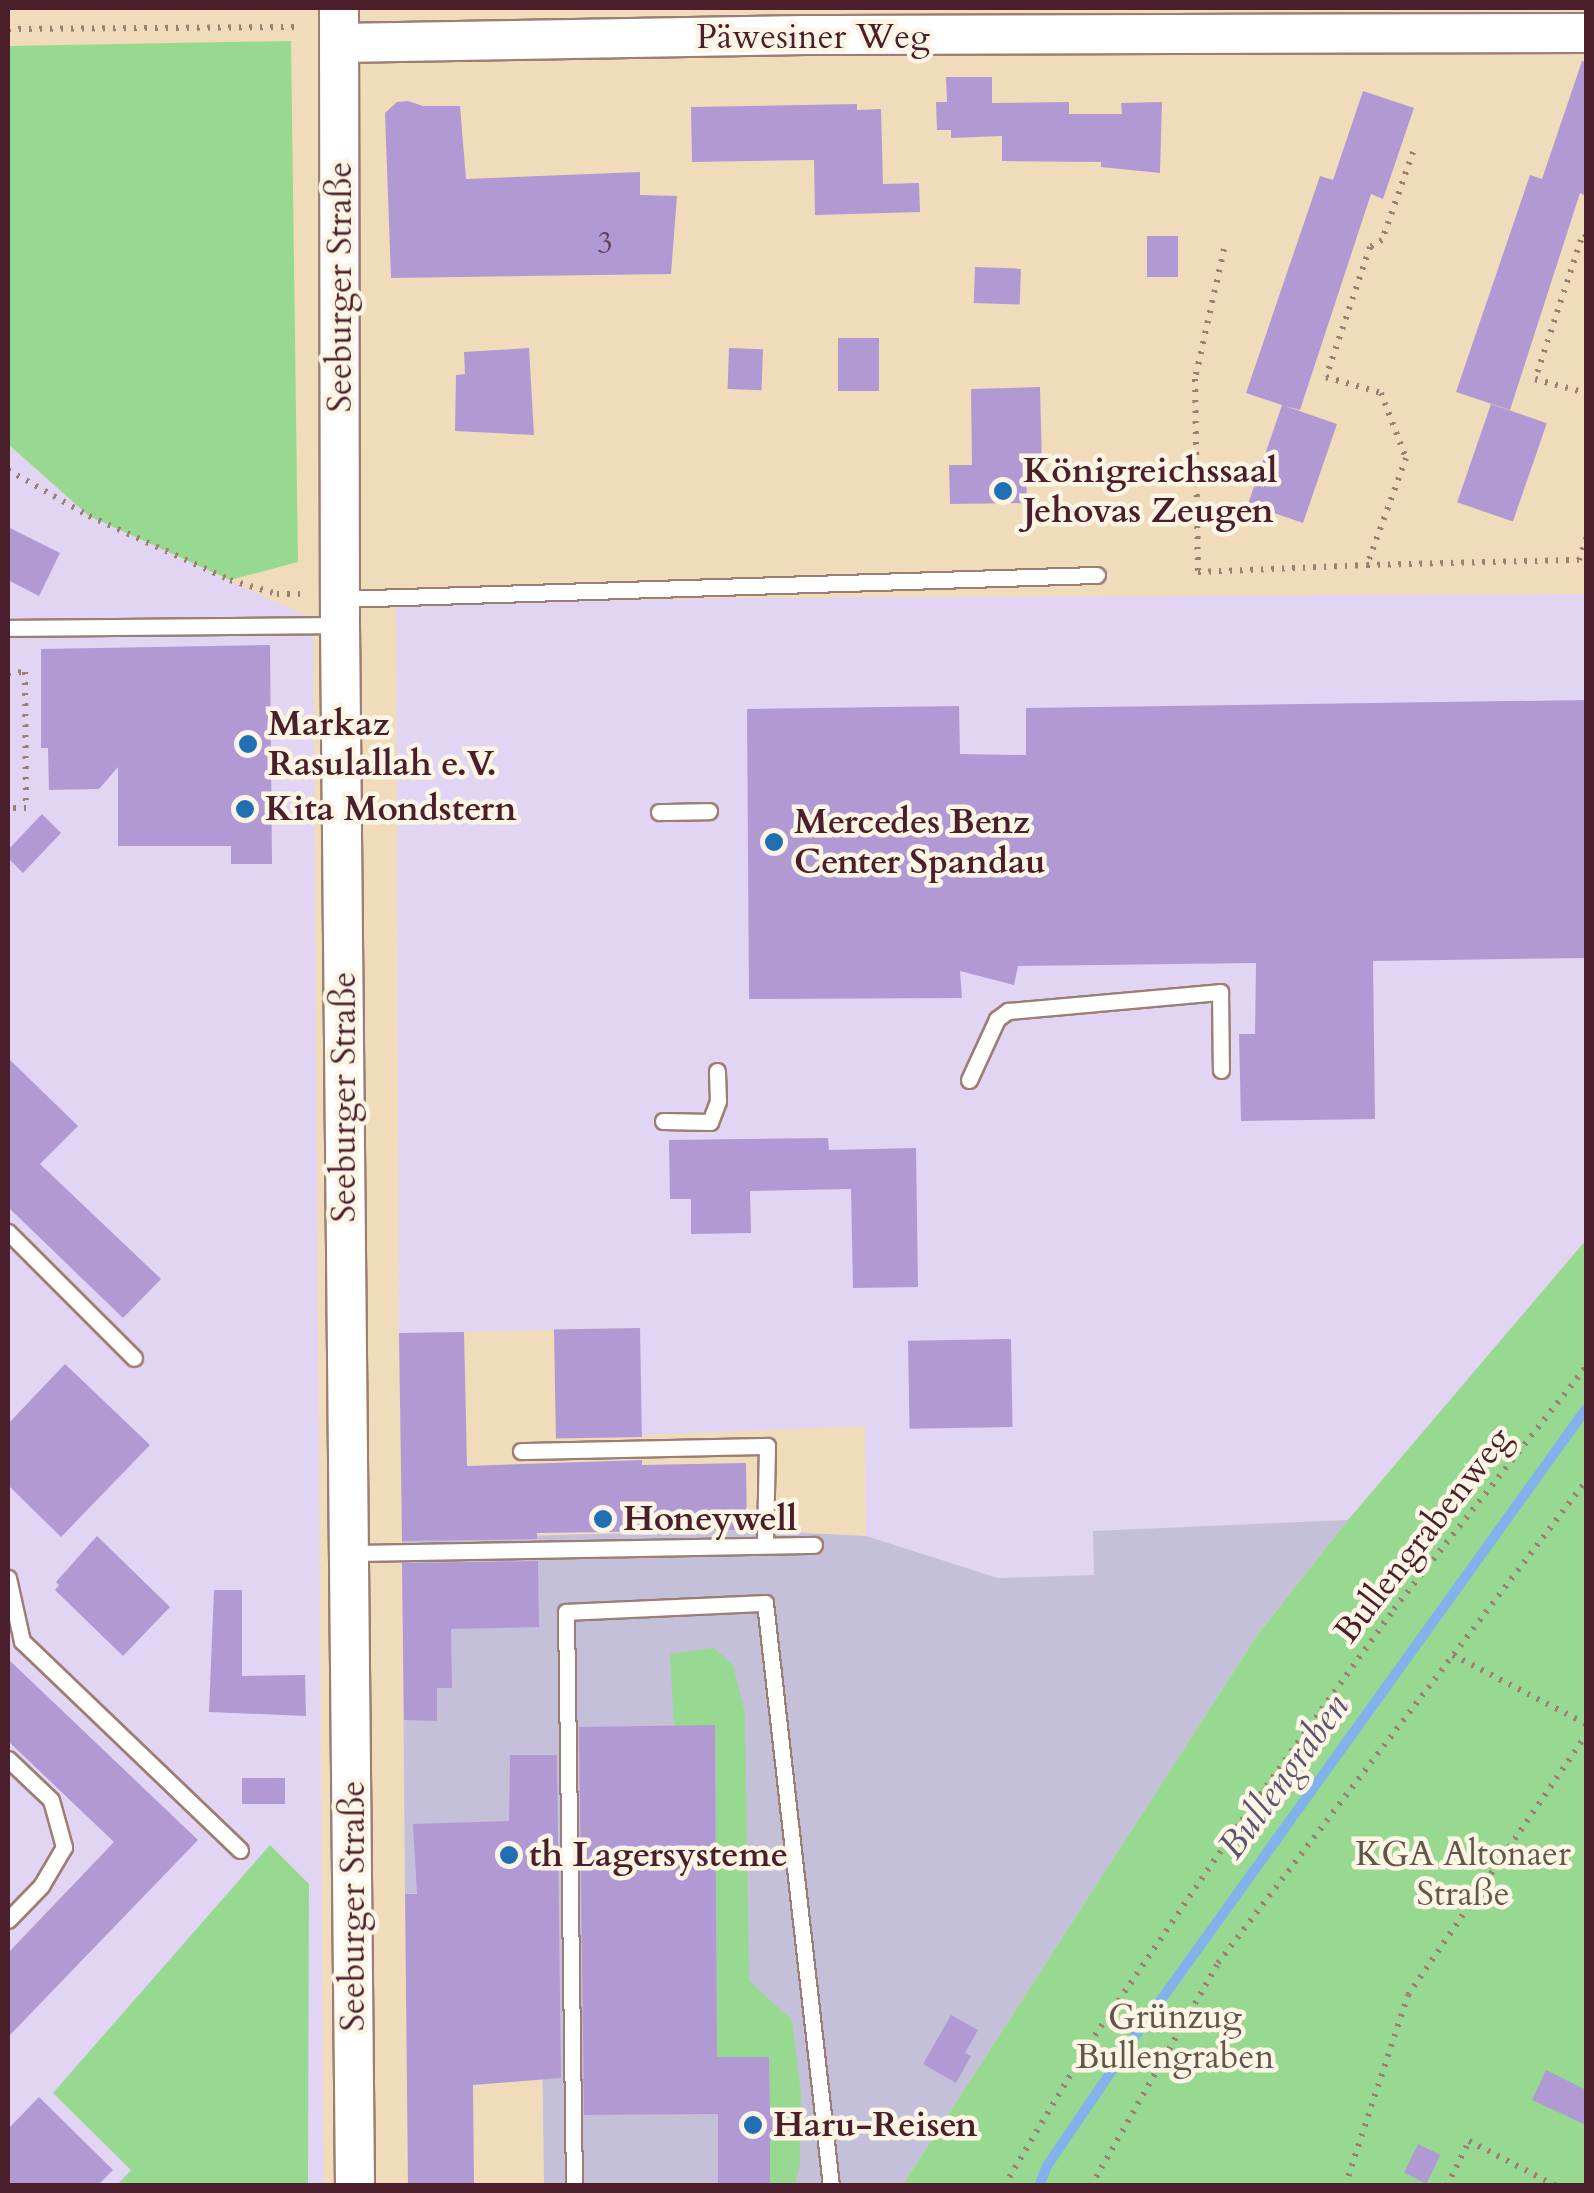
<!DOCTYPE html>
<meta charset="utf-8">
<style>
body{margin:0}
#map{position:relative;width:1594px;height:2193px;overflow:hidden;background:#f0dcbb;font-family:Cardo,serif}
div>[style]{position:absolute}
.built>*{inset:0;background:#e2d4f3}
.industrial>*{inset:0;background:#c5c0da}
.green>*{inset:0;background:#97d990}
.stream>*{height:10px;margin:-5px;padding:0 5px;transform-origin:5px;border-radius:5px;background:#81b2ec}
.building>*{inset:0;background:#b199d4;transform-origin:0 0}
.path>*{height:6px;margin-top:-3px;transform-origin:0;background:repeating-linear-gradient(90deg,#9d7e73 0 2.5px,transparent 0 10.5px)}
.roads{filter:drop-shadow(2px 0 #9d7e73) drop-shadow(-2px 0 #9d7e73) drop-shadow(0 2px #9d7e73) drop-shadow(0 -2px #9d7e73)}
.service>*{height:15px;margin:-7.5px;padding:0 7.5px;transform-origin:7.5px;border-radius:7.5px;background:#fff}
.tertiary>*{height:38px;margin:-19px;padding:0 19px;transform-origin:19px;border-radius:19px;background:#fff}
.dots>*{width:28px;height:28px;translate:-50% -50%;box-sizing:border-box;border:5px solid #fcf5e5;border-radius:50%}
span{translate:-50% -50%;white-space:nowrap;text-align:center;line-height:1.15;-webkit-text-stroke:9px #fcf5e5;paint-order:stroke}
.number-label{font-size:30px;color:#643e55}
.number-label span{-webkit-text-stroke-width:0}
.street-label{font-size:35px;color:#4a1f2b}
.poi-label{font-size:35px;color:#4a1f2b;font-weight:700}
.left{translate:0 -50%;text-align:left}
.park-label{font-size:35px;color:#615749}
.water-label{font-size:38px;color:#5d526f;font-style:italic}
.frame{position:absolute;inset:0;border:10px solid #4a1f2b;pointer-events:none}
</style>
<div id="map">
<div class="built">
<i style="clip-path:polygon(8px 444px,89px 516px,313px 619px,324px 2185px,8px 2185px)"></i>
<i style="clip-path:polygon(1586px 594px,1586px 1240px,1348px 1520px,1094px 1531px,1095px 1575px,997px 1578px,866px 1536px,865px 1426px,642px 1435px,639px 1328px,399px 1333px,396px 606px,726px 598px)"></i>
</div>
<div class="industrial">
<i style="clip-path:polygon(1348px 1520px,1258px 1634px,902px 2186px,544px 2185px,540px 1889px,405px 1894px,402px 1539px,747px 1530px,866px 1536px,998px 1578px,1094px 1575px,1093px 1531px)"></i>
</div>
<div class="green">
<i style="clip-path:polygon(291px 41px,298px 562px,230px 580px,89px 516px,8px 444px,8px 46px)"></i>
<i style="clip-path:polygon(1586px 1240px,1586px 2185px,902px 2186px,1258px 1634px,1348px 1520px)"></i>
<i style="clip-path:polygon(714px 1648px,733px 1665px,745px 1713px,749px 1981px,792px 2020px,801px 2095px,800px 2164px,795px 2185px,770px 2185px,770px 2140px,776px 2139px,776px 2112px,770px 2111px,769px 2057px,711px 2060px,717px 2028px,715px 1726px,674px 1726px,670px 1654px)"></i>
<i style="clip-path:polygon(270px 1845px,309px 1884px,308px 2185px,117px 2185px,131px 2170px,53px 2093px)"></i>
</div>
<div class="stream">
<i style="left:1039px;top:2186px;width:22px;rotate:-68deg"></i>
<i style="left:1047px;top:2166px;width:162px;rotate:-55.8deg"></i>
<i style="left:1138px;top:2032px;width:767px;rotate:-54.28deg"></i>
</div>
<div class="building">
<i style="clip-path:polygon(1582px 61px,1586px 62px,1586px 196px,1580px 193px,1510px 410px,1456px 392px,1530px 175px,1542px 179px)"></i>
<i style="clip-path:polygon(946px 77px,992px 77px,992px 103px,1069px 102px,1069px 114px,1122px 114px,1121px 103px,1162px 102px,1160px 173px,1101px 167px,1101px 162px,1002px 161px,1002px 136px,951px 138px,951px 130px,937px 130px,936px 102px,947px 102px)"></i>
<i style="clip-path:polygon(1363px 91px,1414px 108px,1383px 199px,1371px 194px,1300px 410px,1285px 406px,1337px 424px,1303px 523px,1248px 504px,1282px 405px,1246px 393px,1320px 176px,1333px 180px)"></i>
<i style="clip-path:polygon(408px 101px,423px 106px,460px 106px,466px 179px,640px 172px,640px 195px,677px 196px,671px 274px,391px 278px,385px 113px,397px 102px)"></i>
<i style="clip-path:polygon(857px 104px,857px 110px,881px 109px,883px 184px,919px 183px,920px 212px,815px 215px,814px 160px,692px 162px,691px 107px)"></i>
<i style="left:1147px;top:236px;width:31px;height:41px"></i>
<i style="left:975px;top:267px;width:46px;height:36px;rotate:2deg"></i>
<i style="left:838px;top:338px;width:41px;height:53px"></i>
<i style="clip-path:polygon(529px 348px,534px 435px,455px 431px,456px 375px,465px 374px,464px 352px)"></i>
<i style="left:729px;top:348px;width:34px;height:41px;rotate:2deg"></i>
<i style="clip-path:polygon(1040px 387px,1042px 467px,1026px 467px,1027px 503px,950px 504px,949px 465px,972px 465px,971px 389px)"></i>
<i style="left:1491px;top:404px;width:59px;height:104px;rotate:19deg"></i>
<i style="clip-path:polygon(8px 527px,60px 553px,39px 596px,8px 580px)"></i>
<i style="clip-path:polygon(270px 645px,272px 864px,231px 864px,231px 846px,118px 846px,118px 767px,99px 789px,49px 790px,48px 748px,41px 748px,41px 649px)"></i>
<i style="clip-path:polygon(1586px 700px,1586px 958px,1373px 961px,1375px 1119px,1241px 1121px,1239px 1034px,1255px 1034px,1256px 963px,1018px 966px,1014px 985px,960px 971px,962px 998px,749px 999px,747px 709px,959px 706px,960px 754px,1026px 755px,1026px 708px)"></i>
<i style="clip-path:polygon(42px 814px,61px 833px,23px 873px,8px 858px,8px 850px)"></i>
<i style="clip-path:polygon(8px 1058px,78px 1126px,40px 1164px,161px 1279px,123px 1318px,8px 1207px)"></i>
<i style="clip-path:polygon(828px 1138px,829px 1150px,916px 1148px,918px 1287px,853px 1288px,851px 1189px,750px 1191px,751px 1233px,691px 1234px,691px 1199px,670px 1199px,669px 1140px)"></i>
<i style="left:640px;top:1328px;width:109px;height:86px;rotate:89deg"></i>
<i style="clip-path:polygon(464px 1332px,467px 1466px,642px 1460px,642px 1465px,746px 1463px,747px 1530px,537px 1533px,537px 1539px,402px 1541px,399px 1333px)"></i>
<i style="left:1011px;top:1339px;width:88px;height:103px;rotate:89deg"></i>
<i style="clip-path:polygon(65px 1364px,150px 1445px,61px 1537px,8px 1485px,8px 1424px)"></i>
<i style="clip-path:polygon(97px 1536px,170px 1607px,123px 1656px,55px 1590px,59px 1585px,56px 1582px)"></i>
<i style="clip-path:polygon(538px 1561px,539px 1627px,451px 1629px,452px 1688px,437px 1688px,437px 1721px,404px 1720px,402px 1563px)"></i>
<i style="clip-path:polygon(214px 1590px,242px 1590px,242px 1676px,305px 1675px,306px 1716px,209px 1712px)"></i>
<i style="clip-path:polygon(8px 1659px,198px 1840px,8px 2037px,8px 1953px,114px 1842px,8px 1741px)"></i>
<i style="clip-path:polygon(715px 1725px,717px 2057px,769px 2057px,770px 2111px,776px 2111px,776px 2140px,770px 2140px,770px 2186px,718px 2186px,718px 2114px,584px 2115px,579px 1727px)"></i>
<i style="clip-path:polygon(510px 1755px,557px 1755px,561px 2078px,473px 2085px,474px 2186px,408px 2186px,405px 1894px,417px 1894px,413px 1824px,509px 1821px)"></i>
<i style="left:242px;top:1778px;width:43px;height:26px"></i>
<i style="clip-path:polygon(951px 2015px,978px 2030px,965px 2053px,971px 2056px,956px 2083px,923px 2064px)"></i>
<i style="clip-path:polygon(1546px 2070px,1586px 2090px,1586px 2125px,1532px 2100px)"></i>
<i style="clip-path:polygon(39px 2097px,113px 2170px,97px 2186px,8px 2186px,8px 2129px)"></i>
<i style="left:1418px;top:2144px;width:25px;height:32px;rotate:26deg"></i>
</div>
<div class="path">
<i style="left:8px;top:29px;width:293px;rotate:-0.4deg"></i>
<i style="left:1413px;top:152px;width:93px;rotate:109.4deg"></i>
<i style="left:1382px;top:240px;width:14px;rotate:150deg"></i>
<i style="left:1370px;top:247px;width:137px;rotate:108.7deg"></i>
<i style="left:1326px;top:377px;width:57px;rotate:16.2deg"></i>
<i style="left:1381px;top:393px;width:70px;rotate:69deg"></i>
<i style="left:1406px;top:458px;width:114px;rotate:110deg"></i>
<i style="left:1367px;top:565px;width:212px;rotate:-1.4deg"></i>
<i style="left:1579px;top:560px;width:23px;rotate:-72deg"></i>
<i style="left:1586px;top:236px;width:6px;rotate:141deg"></i>
<i style="left:1581px;top:240px;width:146px;rotate:108.3deg"></i>
<i style="left:1535px;top:379px;width:53px;rotate:15.4deg"></i>
<i style="left:1224px;top:249px;width:133px;rotate:102.6deg"></i>
<i style="left:1195px;top:379px;width:193px;rotate:89.1deg"></i>
<i style="left:1198px;top:572px;width:169px;rotate:-2.4deg"></i>
<i style="left:8px;top:470px;width:93px;rotate:29.6deg"></i>
<i style="left:89px;top:516px;width:155px;rotate:24.4deg"></i>
<i style="left:230px;top:580px;width:49px;rotate:16.6deg"></i>
<i style="left:277px;top:594px;width:27px"></i>
<i style="left:8px;top:673px;width:17px;rotate:-3deg"></i>
<i style="left:25px;top:672px;width:136px;rotate:89.6deg"></i>
<i style="left:26px;top:808px;width:18px;rotate:180deg"></i>
<i style="left:1453px;top:1655px;width:150px;rotate:27.4deg"></i>
<i style="left:1004px;top:2186px;width:165px;rotate:-59.1deg"></i>
<i style="left:1089px;top:2044px;width:271px;rotate:-55.7deg"></i>
<i style="left:1242px;top:1820px;width:260px;rotate:-54.2deg"></i>
<i style="left:1394px;top:1609px;width:309px;rotate:-51.6deg"></i>
<i style="left:1091px;top:2186px;width:257px;rotate:-60.3deg"></i>
<i style="left:1218px;top:1963px;width:606px;rotate:-52.64deg"></i>
<i style="left:1345px;top:2186px;width:201px;rotate:-71.7deg"></i>
<i style="left:1408px;top:1995px;width:315px;rotate:-55.6deg"></i>
<i style="left:1447px;top:2186px;width:50px;rotate:-63.9deg"></i>
<i style="left:1469px;top:2141px;width:98px;rotate:27.3deg"></i>
</div>
<div class="roads">
<div class="service">
<i style="left:340px;top:599px;width:757px;rotate:-1.82deg"></i>
<i style="left:8px;top:628px;width:330px;rotate:-0.5deg"></i>
<i style="left:659px;top:812px;width:50px;rotate:-1.1deg"></i>
<i style="left:969px;top:1080px;width:67px;rotate:-65.3deg"></i>
<i style="left:997px;top:1019px;width:14px;rotate:-36deg"></i>
<i style="left:1008px;top:1011px;width:213px;rotate:-5.1deg"></i>
<i style="left:1220px;top:992px;width:78px;rotate:89.3deg"></i>
<i style="left:663px;top:1121px;width:47px;rotate:1.2deg"></i>
<i style="left:710px;top:1122px;width:22px;rotate:-69deg"></i>
<i style="left:718px;top:1101px;width:30px;rotate:-92deg"></i>
<i style="left:8px;top:1232px;width:178px;rotate:45deg"></i>
<i style="left:521px;top:1451px;width:246px;rotate:-1.2deg"></i>
<i style="left:767px;top:1446px;width:99px;rotate:91.2deg"></i>
<i style="left:350px;top:1553px;width:464px;rotate:-1deg"></i>
<i style="left:8px;top:1578px;width:65px;rotate:77.5deg"></i>
<i style="left:22px;top:1641px;width:302px;rotate:43.8deg"></i>
<i style="left:8px;top:1759px;width:59px;rotate:43.6deg"></i>
<i style="left:51px;top:1800px;width:49px;rotate:74.5deg"></i>
<i style="left:64px;top:1847px;width:45px;rotate:120.5deg"></i>
<i style="left:41px;top:1886px;width:47px;rotate:134.1deg"></i>
<i style="left:574px;top:2186px;width:574px;rotate:-90.8deg"></i>
<i style="left:566px;top:1612px;width:199px;rotate:-2.6deg"></i>
<i style="left:765px;top:1603px;width:587px;rotate:83.54deg"></i>
</div>
<div class="tertiary">
<i style="left:339px;top:8px;width:617px;rotate:89.91deg"></i>
<i style="left:340px;top:625px;width:1561px;rotate:89.45deg"></i>
<i style="left:340px;top:43px;width:465px;rotate:-1deg"></i>
<i style="left:805px;top:35px;width:781px;rotate:-0.15deg"></i>
</div>
</div>
<div class="dots">
<i style="left:1003px;top:491px;background:#1f6fb2"></i>
<i style="left:248px;top:744px;background:#1f6fb2"></i>
<i style="left:245px;top:809px;background:#1f6fb2"></i>
<i style="left:774px;top:842px;background:#1f6fb2"></i>
<i style="left:603px;top:1519px;background:#1f6fb2"></i>
<i style="left:509px;top:1855px;background:#1f6fb2"></i>
<i style="left:753px;top:2125px;background:#1f6fb2"></i>
</div>
<div class="number-label">
<span style="left:605px;top:244px">3</span>
</div>
<div class="street-label">
<span style="left:813px;top:37px">Päwesiner Weg</span>
<span style="left:340px;top:287px;rotate:-90deg">Seeburger Straße</span>
<span style="left:344px;top:1097px;rotate:-90deg">Seeburger Straße</span>
<span style="left:1423px;top:1535px;rotate:-52deg">Bullengrabenweg</span>
<span style="left:353px;top:1906px;rotate:-90deg">Seeburger Straße</span>
</div>
<div class="poi-label">
<span class="left" style="left:1023px;top:491px">Königreichssaal<br>Jehovas Zeugen</span>
<span class="left" style="left:268px;top:744px">Markaz<br>Rasulallah e.V.</span>
<span class="left" style="left:265px;top:809px">Kita Mondstern</span>
<span class="left" style="left:794px;top:842px">Mercedes Benz<br>Center Spandau</span>
<span class="left" style="left:623px;top:1519px">Honeywell</span>
<span class="left" style="left:529px;top:1855px">th Lagersysteme</span>
<span class="left" style="left:773px;top:2125px">Haru-Reisen</span>
</div>
<div class="park-label">
<span style="left:1463px;top:1874px">KGA Altonaer<br>Straße</span>
<span style="left:1175px;top:2037px">Grünzug<br>Bullengraben</span>
</div>
<div class="water-label">
<span style="left:1284px;top:1777px;rotate:-54deg">Bullengraben</span>
</div>
<div class="frame"></div>
</div>
